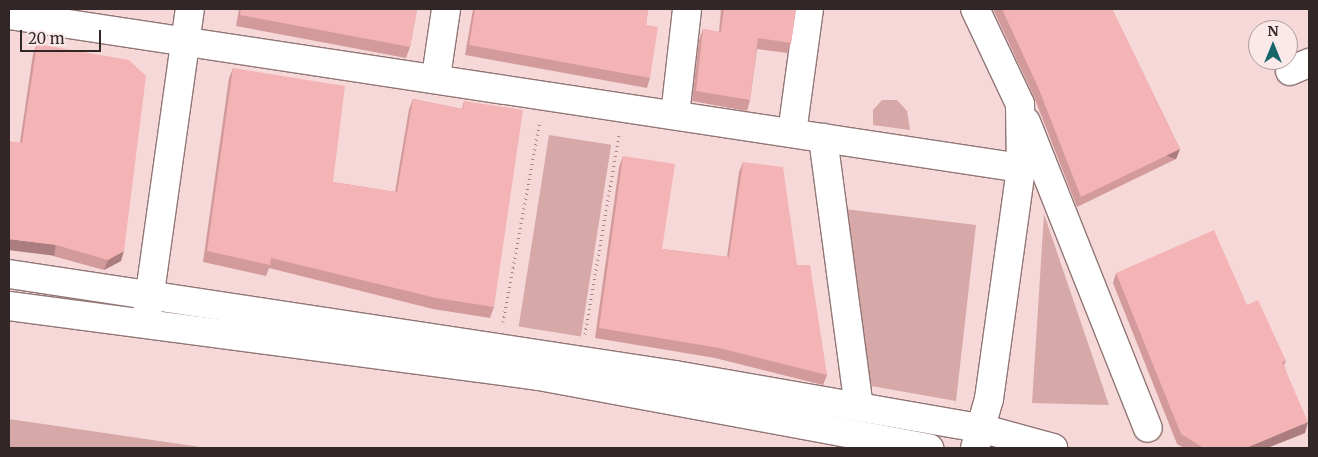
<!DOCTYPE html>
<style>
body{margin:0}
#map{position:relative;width:1318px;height:457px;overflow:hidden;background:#f6d8d8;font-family:Merriweather,serif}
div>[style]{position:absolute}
.green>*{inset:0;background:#d6a8a8;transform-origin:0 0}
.path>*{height:3px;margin-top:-1.5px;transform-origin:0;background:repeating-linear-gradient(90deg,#9b8686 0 1px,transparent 0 5px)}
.roads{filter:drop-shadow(1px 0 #917676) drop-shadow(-1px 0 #917676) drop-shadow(0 1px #917676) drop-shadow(0 -1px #917676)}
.minor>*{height:28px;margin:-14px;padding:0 14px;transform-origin:14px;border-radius:14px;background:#fff}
.wall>*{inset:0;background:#d29a9b}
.shaded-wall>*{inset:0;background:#ab7d7e;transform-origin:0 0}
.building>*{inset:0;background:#f4b3b4}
span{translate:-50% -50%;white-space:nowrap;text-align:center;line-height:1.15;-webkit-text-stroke:5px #fbe8e8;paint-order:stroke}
.frame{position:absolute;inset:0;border:10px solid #322727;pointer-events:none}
.north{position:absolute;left:1248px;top:20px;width:50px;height:50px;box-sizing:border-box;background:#fbe8e8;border:1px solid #ab9b9b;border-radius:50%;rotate:0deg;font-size:14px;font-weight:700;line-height:20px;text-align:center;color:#322727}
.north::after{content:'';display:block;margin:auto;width:18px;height:22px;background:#166568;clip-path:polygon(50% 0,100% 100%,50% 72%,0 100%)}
.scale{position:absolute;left:20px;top:30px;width:81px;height:22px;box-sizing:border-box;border:2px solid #322727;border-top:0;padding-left:6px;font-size:15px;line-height:18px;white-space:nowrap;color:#322727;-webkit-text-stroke:4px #fbe8e8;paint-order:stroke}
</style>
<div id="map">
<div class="green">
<i style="clip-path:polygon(882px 100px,897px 100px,907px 111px,910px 130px,873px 125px,873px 110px)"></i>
<i style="left:549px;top:135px;width:63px;height:194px;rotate:9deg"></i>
<i style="clip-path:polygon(836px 208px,976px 225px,956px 401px,860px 384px)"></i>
<i style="clip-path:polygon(1044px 214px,1109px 405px,1032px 403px)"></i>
<i style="clip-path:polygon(9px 419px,207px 448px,9px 448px)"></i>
</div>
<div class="path">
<i style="left:503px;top:322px;width:204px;rotate:-79.6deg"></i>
<i style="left:585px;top:334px;width:202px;rotate:-80.3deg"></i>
</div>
<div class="roads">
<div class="minor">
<i style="left:9px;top:15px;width:1024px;rotate:8.6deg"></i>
<i style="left:1290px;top:71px;width:21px;rotate:-23deg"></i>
<i style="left:436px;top:77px;width:69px;rotate:-81.6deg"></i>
<i style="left:675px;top:115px;width:107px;rotate:-83.5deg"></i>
<i style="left:1026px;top:122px;width:329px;rotate:68.3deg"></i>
<i style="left:792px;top:133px;width:125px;rotate:-82.2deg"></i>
<i style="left:823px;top:138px;width:271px;rotate:82.4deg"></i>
<i style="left:9px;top:274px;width:674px;rotate:8.62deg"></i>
<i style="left:675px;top:375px;width:310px;rotate:9.9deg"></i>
<i style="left:980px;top:428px;width:76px;rotate:15.3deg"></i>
<i style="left:9px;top:306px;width:535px;rotate:7.52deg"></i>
<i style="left:539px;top:376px;width:397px;rotate:10.5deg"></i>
<i style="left:147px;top:314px;width:308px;rotate:-82deg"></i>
<i style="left:975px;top:448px;width:51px;rotate:-74.1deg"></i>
<i style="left:989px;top:399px;width:233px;rotate:-82.1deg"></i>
<i style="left:1021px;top:168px;width:64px;rotate:-90.9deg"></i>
<i style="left:1020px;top:104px;width:105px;rotate:-115.3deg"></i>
</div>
</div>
<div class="wall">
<i style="clip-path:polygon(239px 9px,417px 9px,410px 47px,406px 58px,236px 26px)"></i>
<i style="clip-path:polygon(473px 9px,648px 9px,646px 25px,650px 78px,647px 88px,465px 55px)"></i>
<i style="clip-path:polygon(721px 9px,796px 9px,791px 43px,787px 53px,757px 49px,750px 100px,747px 111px,692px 101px,699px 40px,703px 29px,719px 32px)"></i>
<i style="clip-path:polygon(993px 9px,1112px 9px,1180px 149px,1176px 159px,1077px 207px,1034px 97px)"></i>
<i style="clip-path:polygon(37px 44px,121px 261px,104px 270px,53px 256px,20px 142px,33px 54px)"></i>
<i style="clip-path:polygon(233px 68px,333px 182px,395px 192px,409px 109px,413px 99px,462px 109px,464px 101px,494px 307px,490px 318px,433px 309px,269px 268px,266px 276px,203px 262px,229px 78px)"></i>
<i style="clip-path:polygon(623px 156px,662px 249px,727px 257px,739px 172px,743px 162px,797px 265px,827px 375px,823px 385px,715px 358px,595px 338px,619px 167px)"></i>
<i style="clip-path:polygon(1116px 273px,1247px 305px,1286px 361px,1284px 365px,1305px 433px,1267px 448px,1184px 448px,1177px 444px,1113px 283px)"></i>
</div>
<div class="shaded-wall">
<i style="left:1180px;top:149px;width:11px;height:110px;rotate:112deg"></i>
<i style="left:9px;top:239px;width:47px;height:11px;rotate:7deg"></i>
<i style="clip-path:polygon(124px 251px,121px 261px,104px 270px,108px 260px)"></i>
<i style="clip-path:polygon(1308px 422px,1305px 433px,1267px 448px,1246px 448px)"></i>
</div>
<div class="building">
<i style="clip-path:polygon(241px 9px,417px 9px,410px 47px,240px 15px)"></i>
<i style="clip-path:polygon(475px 9px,648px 9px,646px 25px,658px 27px,650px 78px,469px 45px)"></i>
<i style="clip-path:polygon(724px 9px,796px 9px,791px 43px,758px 38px,750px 100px,696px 91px,703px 29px,721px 32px)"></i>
<i style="clip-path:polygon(1002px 9px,1112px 9px,1180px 149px,1081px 197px,1038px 87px)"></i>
<i style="clip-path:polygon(37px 44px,129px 60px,146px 76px,124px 251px,108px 260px,56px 245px,9px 239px,9px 141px,22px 143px)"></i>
<i style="clip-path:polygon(233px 68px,345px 86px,333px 182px,397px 192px,413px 99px,463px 109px,464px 101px,523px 110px,494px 307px,436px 298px,271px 258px,270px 265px,207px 251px)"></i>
<i style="clip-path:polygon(623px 156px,675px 164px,662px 249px,729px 257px,743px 162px,783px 167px,797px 265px,810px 265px,827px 375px,719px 348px,599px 328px)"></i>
<i style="clip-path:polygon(1214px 230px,1247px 305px,1258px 300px,1286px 361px,1282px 362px,1308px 422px,1246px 448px,1204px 448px,1181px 434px,1116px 273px)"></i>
</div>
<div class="frame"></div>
<div class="north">N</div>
<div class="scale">20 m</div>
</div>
